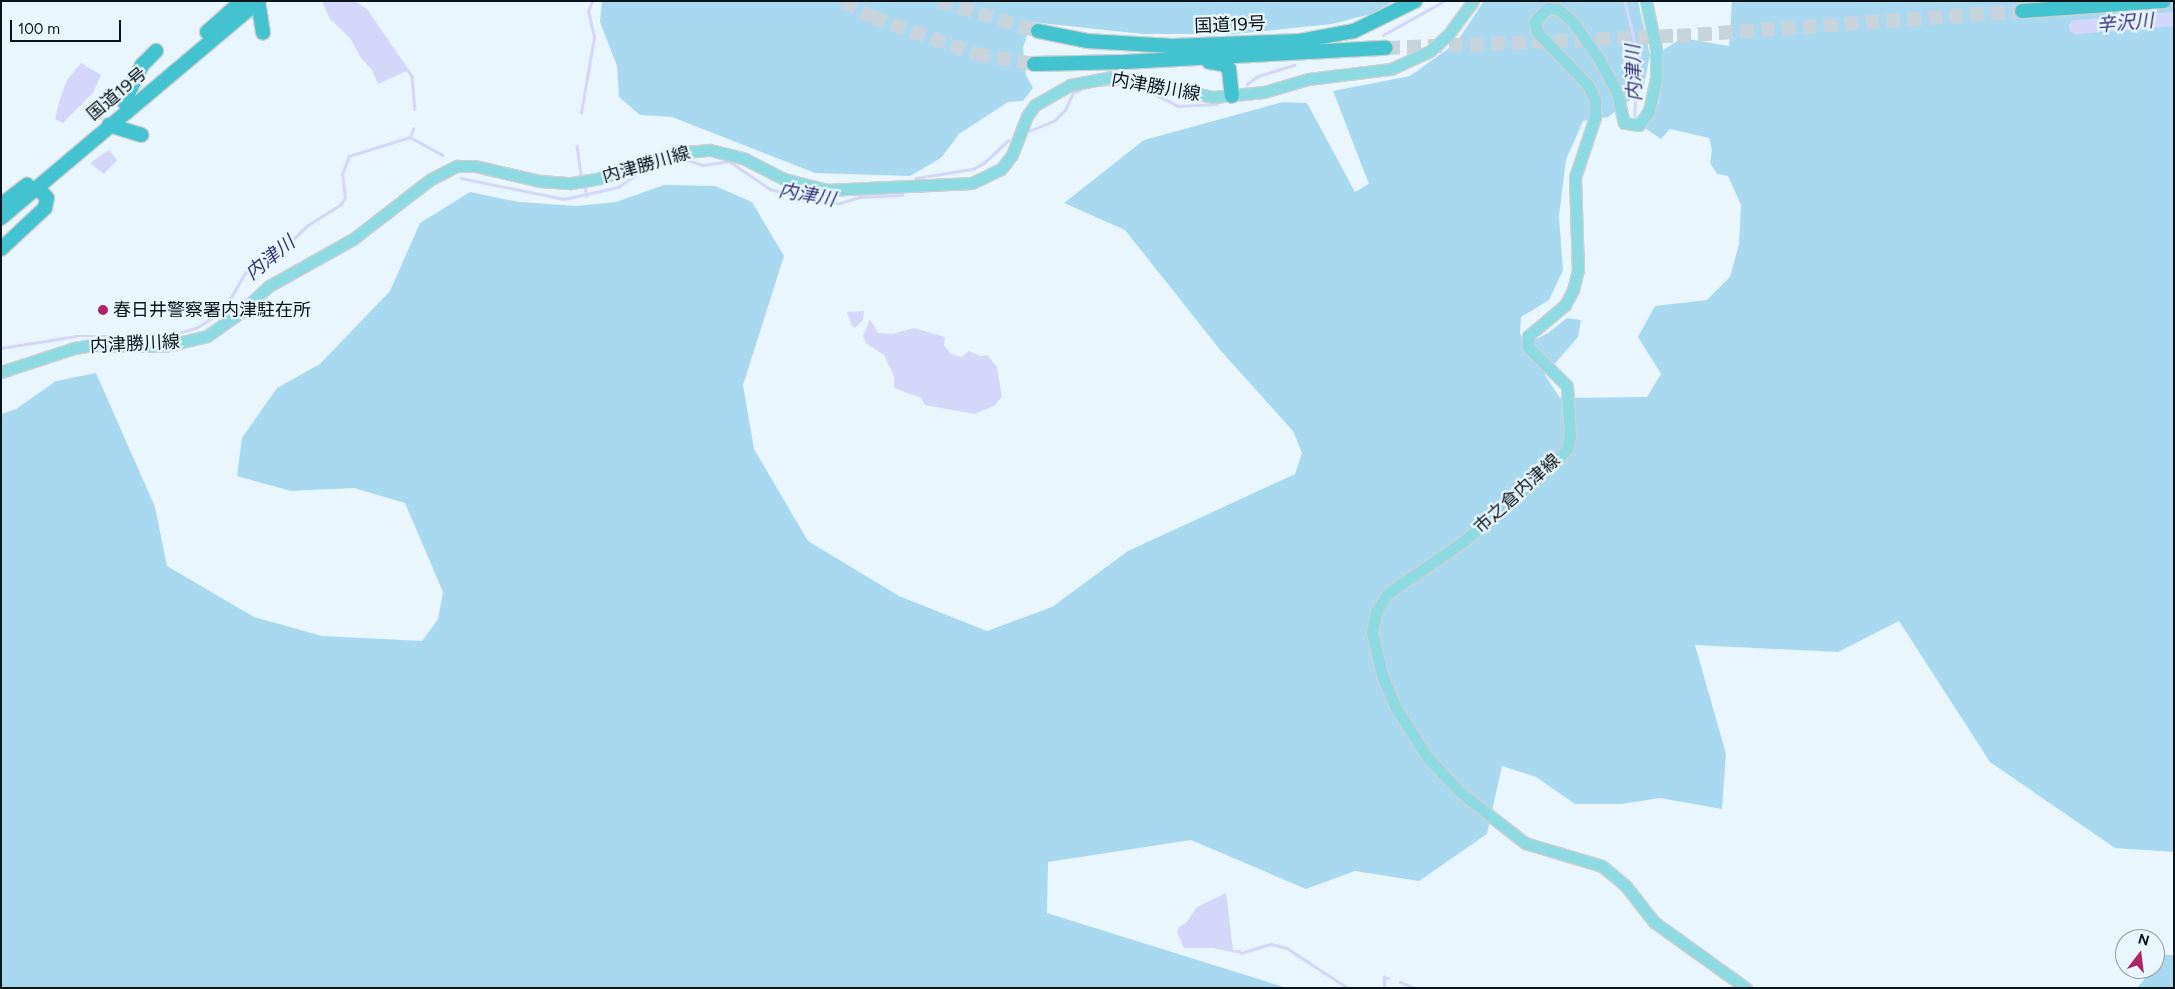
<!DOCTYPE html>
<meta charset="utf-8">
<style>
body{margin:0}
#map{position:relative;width:2175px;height:989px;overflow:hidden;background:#e9f6fd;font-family:Figtree,"Noto Sans JP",sans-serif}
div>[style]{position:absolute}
.green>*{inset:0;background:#a9d8f1}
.water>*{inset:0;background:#d4d7f9}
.stream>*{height:2.5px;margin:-1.25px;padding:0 1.25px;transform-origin:1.25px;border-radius:1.25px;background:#d4d7f9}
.river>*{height:14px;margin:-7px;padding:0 7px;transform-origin:7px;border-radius:7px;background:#d4d7f9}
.highway-tunnel>*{height:14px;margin-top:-7px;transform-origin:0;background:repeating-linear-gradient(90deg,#c7d4db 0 14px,transparent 0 21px)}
.roads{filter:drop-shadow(1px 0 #ced0d1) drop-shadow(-1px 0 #ced0d1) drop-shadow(0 1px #ced0d1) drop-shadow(0 -1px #ced0d1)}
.major>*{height:11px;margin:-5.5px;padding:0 5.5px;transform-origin:5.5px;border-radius:5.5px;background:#8edae3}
.highway>*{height:14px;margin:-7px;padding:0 7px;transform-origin:7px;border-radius:7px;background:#43c2d0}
.dots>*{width:14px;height:14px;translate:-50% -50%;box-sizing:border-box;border:2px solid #e9f6fd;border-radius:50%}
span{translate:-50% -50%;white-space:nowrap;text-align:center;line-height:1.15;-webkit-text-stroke:4.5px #e9f6fd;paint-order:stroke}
.street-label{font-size:18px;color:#09151b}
.poi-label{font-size:18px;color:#09151b}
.left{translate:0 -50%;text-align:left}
.water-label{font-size:19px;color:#363475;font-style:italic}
.frame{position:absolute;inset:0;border:2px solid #09151b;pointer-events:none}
.north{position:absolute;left:2115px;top:929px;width:50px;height:50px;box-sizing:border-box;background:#e9f6fd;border:1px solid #8f9ca3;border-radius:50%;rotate:15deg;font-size:14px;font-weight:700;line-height:20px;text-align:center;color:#09151b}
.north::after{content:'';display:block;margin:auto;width:18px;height:22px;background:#ad2467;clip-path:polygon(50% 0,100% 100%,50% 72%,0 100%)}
.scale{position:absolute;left:10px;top:20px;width:111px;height:22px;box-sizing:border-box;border:2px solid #09151b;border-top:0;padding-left:6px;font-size:15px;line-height:18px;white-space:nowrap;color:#09151b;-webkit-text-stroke:4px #e9f6fd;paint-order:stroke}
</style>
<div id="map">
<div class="green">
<i style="clip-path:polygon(602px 1px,1394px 1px,1371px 14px,1332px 24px,1235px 34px,1143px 34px,1031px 22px,1023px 48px,1026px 75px,1033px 88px,1023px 101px,1008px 102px,959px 134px,941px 158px,910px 176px,815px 173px,672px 117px,640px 115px,619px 97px,617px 66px,600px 22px)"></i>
<i style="clip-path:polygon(1484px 1px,1638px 1px,1650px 55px,1643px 90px,1608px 117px,1583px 121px,1566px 160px,1559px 216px,1563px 270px,1549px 300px,1521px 317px,1520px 333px,1525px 345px,1548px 333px,1567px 318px,1581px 320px,1578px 337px,1545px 375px,1560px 398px,1647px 397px,1661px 374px,1638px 337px,1655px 306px,1707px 300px,1730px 277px,1739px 244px,1741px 205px,1728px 176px,1717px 174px,1710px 163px,1712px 150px,1709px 138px,1670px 129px,1661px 139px,1645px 128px,1659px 103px,1663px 50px,1682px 38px,1729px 46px,1732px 1px,2174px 1px,2174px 852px,2115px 848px,1990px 762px,1899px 621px,1838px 652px,1695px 645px,1726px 754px,1722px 809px,1660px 798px,1621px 804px,1575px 804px,1536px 777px,1502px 766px,1487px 834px,1419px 881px,1355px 871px,1306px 889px,1191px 840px,1048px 862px,1047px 913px,1287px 988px,1px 988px,1px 414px,16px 409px,56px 381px,96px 373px,155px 507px,167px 566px,254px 617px,322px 636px,422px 641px,438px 619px,443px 592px,405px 503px,354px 488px,291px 491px,237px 476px,242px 438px,277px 388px,320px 364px,390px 291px,420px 223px,470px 192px,519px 202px,577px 206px,616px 202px,664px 185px,715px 186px,752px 202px,784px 256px,743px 385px,754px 449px,808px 541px,899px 596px,987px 631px,1052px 607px,1128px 551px,1295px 474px,1302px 453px,1293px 431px,1221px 351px,1125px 230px,1064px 203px,1144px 140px,1283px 102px,1307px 103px,1355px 192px,1369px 184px,1333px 91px,1410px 76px,1456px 43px)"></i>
<i style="clip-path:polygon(2164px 955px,2174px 955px,2174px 988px,2137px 988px)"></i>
</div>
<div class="water">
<i style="clip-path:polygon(322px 1px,355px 1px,367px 9px,409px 70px,378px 84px,372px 70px,361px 58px,350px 38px,330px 19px)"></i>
<i style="clip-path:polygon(81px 63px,101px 75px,93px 93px,63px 123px,55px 119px,60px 99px,67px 80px)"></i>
<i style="clip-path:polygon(109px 150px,117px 160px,104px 174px,90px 163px)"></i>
<i style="clip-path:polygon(864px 311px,863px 320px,855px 328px,852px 326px,847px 312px)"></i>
<i style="clip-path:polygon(870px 319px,878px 333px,892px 334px,914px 328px,945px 337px,944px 345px,951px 354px,962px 357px,969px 351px,980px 356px,987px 355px,997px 367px,1002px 397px,994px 406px,974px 414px,925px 405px,921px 398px,894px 388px,894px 376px,884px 355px,866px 343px,863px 336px)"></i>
<i style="clip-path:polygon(1226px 893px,1233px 950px,1241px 950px,1241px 954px,1213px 948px,1184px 948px,1177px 932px,1179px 927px,1186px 923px,1197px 907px)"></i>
</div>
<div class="stream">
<i style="left:1625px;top:1px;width:51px;rotate:76.5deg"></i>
<i style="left:1637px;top:51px;width:65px;rotate:91.8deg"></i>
<i style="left:1383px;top:35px;width:70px;rotate:-29.1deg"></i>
<i style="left:407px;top:69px;width:9px;rotate:54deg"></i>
<i style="left:412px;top:76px;width:33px;rotate:85deg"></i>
<i style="left:1247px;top:84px;width:14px;rotate:-36deg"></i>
<i style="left:1258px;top:76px;width:38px;rotate:-17deg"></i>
<i style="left:1101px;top:85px;width:17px;rotate:-3deg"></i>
<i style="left:1143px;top:88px;width:39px;rotate:27deg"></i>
<i style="left:1178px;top:106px;width:39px;rotate:-3deg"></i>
<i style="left:581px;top:113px;width:77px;rotate:-80.3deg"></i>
<i style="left:594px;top:37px;width:26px;rotate:-103deg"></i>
<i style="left:588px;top:12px;width:12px;rotate:-70deg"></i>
<i style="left:1029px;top:131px;width:27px;rotate:-22deg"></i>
<i style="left:1054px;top:121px;width:16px;rotate:-45deg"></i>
<i style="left:1065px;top:110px;width:19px;rotate:-65deg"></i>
<i style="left:1073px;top:93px;width:14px;rotate:-25deg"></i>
<i style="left:410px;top:137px;width:9px;rotate:-69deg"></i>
<i style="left:577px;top:146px;width:28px;rotate:82deg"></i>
<i style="left:461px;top:178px;width:105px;rotate:11.5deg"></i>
<i style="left:564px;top:199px;width:55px;rotate:-12.5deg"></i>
<i style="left:618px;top:187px;width:27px;rotate:-34deg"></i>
<i style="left:640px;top:172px;width:43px;rotate:-18.9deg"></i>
<i style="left:681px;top:158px;width:22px;rotate:18deg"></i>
<i style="left:702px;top:165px;width:27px;rotate:-8deg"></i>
<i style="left:729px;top:161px;width:50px;rotate:34.3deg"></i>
<i style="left:770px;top:189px;width:47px;rotate:14.9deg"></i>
<i style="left:815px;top:201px;width:25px;rotate:5deg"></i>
<i style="left:840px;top:203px;width:21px;rotate:-17deg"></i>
<i style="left:860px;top:197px;width:42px;rotate:-2.7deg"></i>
<i style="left:916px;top:178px;width:58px;rotate:-9deg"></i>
<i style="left:973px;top:169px;width:13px;rotate:-29deg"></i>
<i style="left:984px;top:163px;width:33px;rotate:-43deg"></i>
<i style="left:585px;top:187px;width:9px;rotate:77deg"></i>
<i style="left:1px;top:348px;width:76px;rotate:-9.1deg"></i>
<i style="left:76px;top:336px;width:93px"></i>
<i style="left:169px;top:336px;width:28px;rotate:-17deg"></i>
<i style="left:196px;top:328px;width:32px;rotate:-32deg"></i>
<i style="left:223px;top:311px;width:44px;rotate:-59.9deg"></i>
<i style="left:245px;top:273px;width:37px;rotate:-29deg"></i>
<i style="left:277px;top:255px;width:43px;rotate:-44.1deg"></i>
<i style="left:308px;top:225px;width:39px;rotate:-32deg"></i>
<i style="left:341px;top:204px;width:8px;rotate:-60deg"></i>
<i style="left:345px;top:197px;width:23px;rotate:-97deg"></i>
<i style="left:342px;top:174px;width:19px;rotate:-69deg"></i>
<i style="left:349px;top:156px;width:64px;rotate:-17.3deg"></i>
<i style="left:410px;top:137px;width:37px;rotate:29deg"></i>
<i style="left:1241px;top:953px;width:31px;rotate:-17deg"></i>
<i style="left:1271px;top:944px;width:16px;rotate:14deg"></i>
<i style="left:1287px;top:948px;width:73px;rotate:33.3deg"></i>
<i style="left:1400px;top:982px;width:16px;rotate:22deg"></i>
<i style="left:1384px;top:988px;width:11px;rotate:-90deg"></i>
<i style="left:1384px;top:977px;width:4px;rotate:14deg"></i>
</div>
<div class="river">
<i style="left:2076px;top:27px;width:98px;rotate:-4.7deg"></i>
</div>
<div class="highway-tunnel">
<i style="left:844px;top:1px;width:32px;rotate:30deg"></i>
<i style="left:872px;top:17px;width:110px;rotate:19.6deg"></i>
<i style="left:976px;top:54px;width:59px;rotate:9.8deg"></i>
<i style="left:939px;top:1px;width:103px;rotate:16.9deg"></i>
<i style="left:1386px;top:48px;width:291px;rotate:-2.4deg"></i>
<i style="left:1677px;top:36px;width:346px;rotate:-4.1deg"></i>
</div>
<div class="roads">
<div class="major">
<i style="left:1646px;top:1px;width:49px;rotate:78.2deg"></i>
<i style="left:1656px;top:49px;width:29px;rotate:90deg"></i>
<i style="left:1656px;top:78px;width:34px;rotate:102deg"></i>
<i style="left:1649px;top:111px;width:17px;rotate:126deg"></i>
<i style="left:1639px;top:125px;width:15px;rotate:-172deg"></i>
<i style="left:1624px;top:123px;width:32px;rotate:-103deg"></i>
<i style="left:1617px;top:92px;width:38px;rotate:-119deg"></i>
<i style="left:1599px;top:59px;width:45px;rotate:-125.1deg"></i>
<i style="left:1573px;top:22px;width:20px;rotate:-139deg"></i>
<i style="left:1558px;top:9px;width:10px;rotate:-174deg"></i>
<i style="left:1548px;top:8px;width:18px;rotate:135deg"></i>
<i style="left:1535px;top:21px;width:11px;rotate:80deg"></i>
<i style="left:1537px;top:32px;width:74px;rotate:46.1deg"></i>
<i style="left:1588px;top:85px;width:17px;rotate:65deg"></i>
<i style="left:1595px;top:100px;width:17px;rotate:90deg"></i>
<i style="left:1595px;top:117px;width:63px;rotate:108.4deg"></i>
<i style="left:1575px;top:177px;width:93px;rotate:88.2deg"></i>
<i style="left:1578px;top:270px;width:21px;rotate:104deg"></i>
<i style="left:1573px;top:290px;width:17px;rotate:118deg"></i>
<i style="left:1565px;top:305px;width:48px;rotate:140deg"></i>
<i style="left:1528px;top:336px;width:11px;rotate:90deg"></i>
<i style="left:1528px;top:347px;width:55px;rotate:45deg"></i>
<i style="left:1567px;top:386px;width:51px;rotate:86.6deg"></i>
<i style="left:1570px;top:437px;width:12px;rotate:104deg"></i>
<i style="left:1567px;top:449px;width:28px;rotate:134deg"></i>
<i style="left:1548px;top:469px;width:111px;rotate:139.4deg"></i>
<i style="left:1464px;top:541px;width:93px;rotate:145.5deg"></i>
<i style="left:1387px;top:594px;width:21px;rotate:121deg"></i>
<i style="left:1376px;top:612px;width:20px;rotate:101deg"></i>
<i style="left:1372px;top:632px;width:44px;rotate:76.9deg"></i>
<i style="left:1382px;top:675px;width:36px;rotate:67deg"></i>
<i style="left:1396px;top:708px;width:59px;rotate:57.4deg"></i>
<i style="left:1428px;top:758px;width:47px;rotate:46.7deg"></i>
<i style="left:1460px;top:792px;width:83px;rotate:38.1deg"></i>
<i style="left:1525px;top:843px;width:80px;rotate:16.6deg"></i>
<i style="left:1602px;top:866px;width:30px;rotate:40deg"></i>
<i style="left:1625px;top:885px;width:47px;rotate:51.9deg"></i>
<i style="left:1654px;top:922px;width:113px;rotate:35.7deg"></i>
<i style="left:1px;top:372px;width:77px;rotate:-18.2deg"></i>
<i style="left:74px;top:348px;width:19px;rotate:-9deg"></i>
<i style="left:93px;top:345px;width:72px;rotate:0.8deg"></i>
<i style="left:165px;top:346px;width:43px;rotate:-13.4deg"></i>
<i style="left:207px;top:336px;width:42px;rotate:-35.2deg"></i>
<i style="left:241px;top:312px;width:38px;rotate:-43deg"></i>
<i style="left:269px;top:286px;width:96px;rotate:-29.2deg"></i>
<i style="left:353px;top:239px;width:98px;rotate:-37.6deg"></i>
<i style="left:431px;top:179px;width:29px;rotate:-27deg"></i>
<i style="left:457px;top:166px;width:18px"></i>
<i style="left:475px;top:166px;width:67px;rotate:13deg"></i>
<i style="left:540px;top:181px;width:31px;rotate:4deg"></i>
<i style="left:571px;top:183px;width:26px;rotate:-9deg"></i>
<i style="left:597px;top:179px;width:81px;rotate:-18.7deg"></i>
<i style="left:674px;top:153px;width:36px;rotate:-5deg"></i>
<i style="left:710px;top:150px;width:36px;rotate:14deg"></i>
<i style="left:745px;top:159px;width:44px;rotate:27.1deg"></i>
<i style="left:784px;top:179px;width:44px;rotate:14.3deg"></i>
<i style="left:827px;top:190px;width:145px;rotate:-2.8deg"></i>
<i style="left:972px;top:183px;width:32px;rotate:-26deg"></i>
<i style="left:1001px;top:169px;width:18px;rotate:-52deg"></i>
<i style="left:1012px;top:155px;width:42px;rotate:-69deg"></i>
<i style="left:1027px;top:116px;width:14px;rotate:-54deg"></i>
<i style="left:1035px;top:105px;width:40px;rotate:-29.7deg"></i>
<i style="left:1070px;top:85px;width:43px;rotate:-10.8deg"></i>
<i style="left:1112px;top:77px;width:104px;rotate:11.1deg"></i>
<i style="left:1214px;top:97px;width:50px;rotate:-5.7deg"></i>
<i style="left:1264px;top:92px;width:46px;rotate:-16.5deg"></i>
<i style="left:1308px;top:79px;width:84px;rotate:-6.9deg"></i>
<i style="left:1391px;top:69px;width:43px;rotate:-24.8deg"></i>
<i style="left:1430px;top:51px;width:24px;rotate:-42deg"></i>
<i style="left:1448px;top:35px;width:42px;rotate:-53.7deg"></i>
</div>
<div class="highway">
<i style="left:258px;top:1px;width:32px;rotate:81deg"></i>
<i style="left:2022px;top:11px;width:142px;rotate:-4deg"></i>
<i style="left:1038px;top:31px;width:50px;rotate:11.5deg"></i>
<i style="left:1087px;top:41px;width:85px;rotate:3.4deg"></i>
<i style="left:1172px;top:46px;width:128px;rotate:-2.2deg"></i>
<i style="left:1300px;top:41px;width:55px;rotate:-10.5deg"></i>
<i style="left:1354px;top:31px;width:68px;rotate:-26.2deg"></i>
<i style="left:207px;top:32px;width:47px;rotate:-41.5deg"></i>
<i style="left:1209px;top:62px;width:14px;rotate:8deg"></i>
<i style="left:1223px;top:64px;width:8px;rotate:40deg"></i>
<i style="left:1229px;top:69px;width:27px;rotate:84deg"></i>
<i style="left:1034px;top:64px;width:90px;rotate:-1.3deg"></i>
<i style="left:1124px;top:62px;width:262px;rotate:-3.1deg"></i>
<i style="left:124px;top:102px;width:41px;rotate:-64.1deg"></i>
<i style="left:142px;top:65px;width:20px;rotate:-45deg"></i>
<i style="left:109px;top:125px;width:34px;rotate:17deg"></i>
<i style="left:1px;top:205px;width:33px;rotate:-38deg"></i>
<i style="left:1px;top:218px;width:337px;rotate:-40.1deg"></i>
<i style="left:1px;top:249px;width:60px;rotate:-43deg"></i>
<i style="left:45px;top:208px;width:10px;rotate:-79deg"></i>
<i style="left:47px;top:198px;width:13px;rotate:-132deg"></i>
</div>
</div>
<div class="dots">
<i style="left:103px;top:310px;background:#ad2467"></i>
</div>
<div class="street-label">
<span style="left:1230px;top:25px;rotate:-2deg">国道19号</span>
<span style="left:1156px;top:87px;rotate:10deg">内津勝川線</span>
<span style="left:117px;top:94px;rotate:-40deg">国道19号</span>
<span style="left:646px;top:165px;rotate:-16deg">内津勝川線</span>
<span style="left:135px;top:344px;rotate:-3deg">内津勝川線</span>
<span style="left:1517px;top:494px;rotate:-42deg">市之倉内津線</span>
</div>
<div class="poi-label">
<span class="left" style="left:113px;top:310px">春日井警察署内津駐在所</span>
</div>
<div class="water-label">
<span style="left:2125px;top:23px;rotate:-5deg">辛沢川</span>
<span style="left:1634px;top:73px;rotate:-92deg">内津川</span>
<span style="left:807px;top:195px;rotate:10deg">内津川</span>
<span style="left:270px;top:258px;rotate:-39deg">内津川</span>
</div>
<div class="frame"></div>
<div class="north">N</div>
<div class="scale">100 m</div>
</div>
